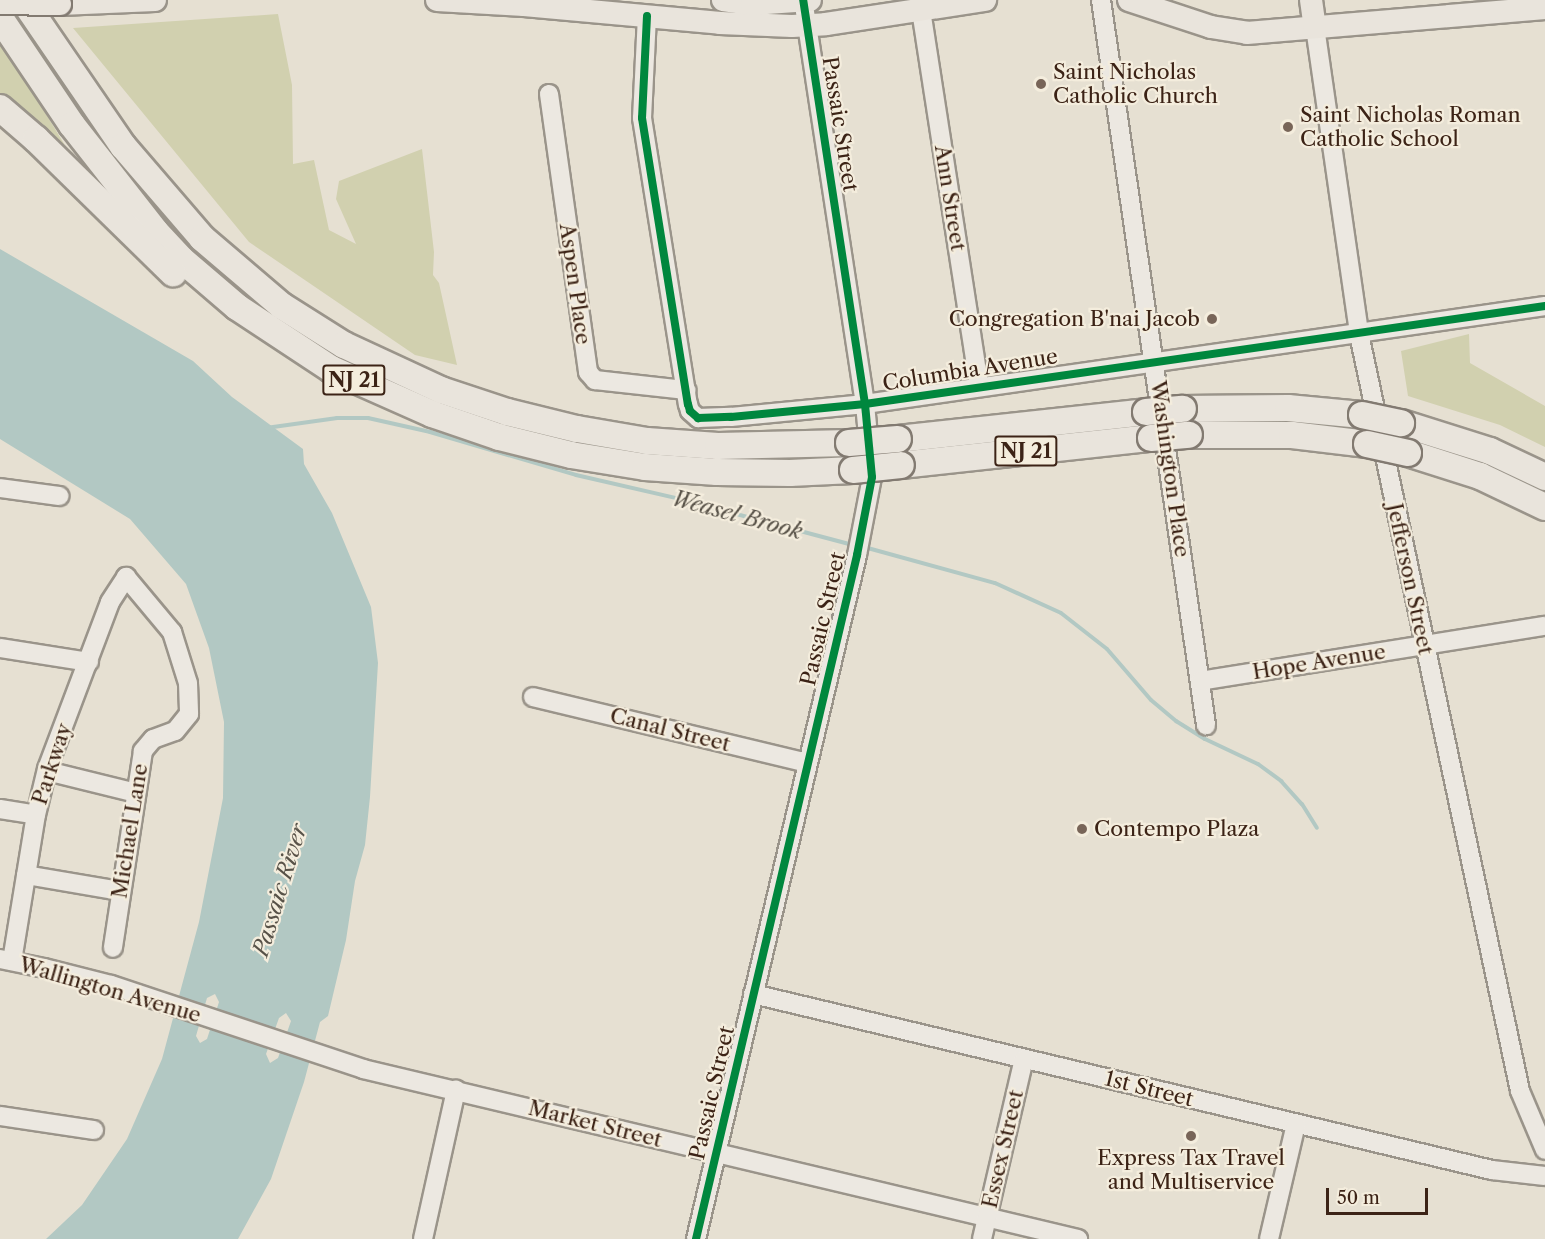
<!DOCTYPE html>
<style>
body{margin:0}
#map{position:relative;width:1545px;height:1239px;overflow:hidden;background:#e6e0d2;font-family:"Libre Caslon Text",serif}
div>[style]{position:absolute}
.green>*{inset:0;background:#d1d0af}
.water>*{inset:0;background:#b2c8c3}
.stream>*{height:4px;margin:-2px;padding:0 2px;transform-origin:2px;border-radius:2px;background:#b2c8c3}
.roads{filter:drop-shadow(2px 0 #9a948a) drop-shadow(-2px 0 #9a948a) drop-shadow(0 2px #9a948a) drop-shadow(0 -2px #9a948a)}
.minor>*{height:18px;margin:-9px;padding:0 9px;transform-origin:9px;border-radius:9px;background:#ece8e1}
.major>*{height:22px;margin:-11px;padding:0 11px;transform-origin:11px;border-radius:11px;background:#e9e4dc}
.highway>*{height:26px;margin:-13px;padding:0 13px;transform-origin:13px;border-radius:13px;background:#e9e4dc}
.bridges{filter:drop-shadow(2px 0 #827a71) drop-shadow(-2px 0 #827a71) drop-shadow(0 2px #827a71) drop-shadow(0 -2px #827a71)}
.major-bridge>*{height:22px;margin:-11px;padding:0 11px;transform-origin:11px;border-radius:11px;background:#e9e4dc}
.highway-bridge>*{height:26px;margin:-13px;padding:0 13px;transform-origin:13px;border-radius:13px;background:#e9e4dc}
.cycleway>*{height:8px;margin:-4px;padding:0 4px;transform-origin:4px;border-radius:4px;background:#00873e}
.dots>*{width:16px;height:16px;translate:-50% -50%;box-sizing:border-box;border:3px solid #f4eddd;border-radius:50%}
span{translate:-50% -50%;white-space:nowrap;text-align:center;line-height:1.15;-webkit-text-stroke:4.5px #f4eddd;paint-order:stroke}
.shield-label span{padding:2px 4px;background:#f4eddd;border:2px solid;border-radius:4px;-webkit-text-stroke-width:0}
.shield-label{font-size:20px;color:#3c2316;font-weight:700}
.poi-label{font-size:21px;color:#3c2316}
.left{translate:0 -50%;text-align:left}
.right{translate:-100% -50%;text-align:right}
.street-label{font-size:21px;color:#3c2316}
.water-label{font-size:22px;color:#585248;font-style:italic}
.scale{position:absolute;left:1326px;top:1188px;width:102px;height:27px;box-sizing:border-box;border:3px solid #3c2316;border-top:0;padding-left:8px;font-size:18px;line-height:21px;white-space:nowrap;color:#3c2316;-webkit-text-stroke:4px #f4eddd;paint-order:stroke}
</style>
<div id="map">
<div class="green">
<i style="clip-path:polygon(278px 14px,292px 85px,293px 164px,314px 160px,329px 230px,356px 244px,336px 199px,339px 181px,422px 149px,434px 252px,433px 275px,439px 283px,457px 365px,415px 355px,249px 242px,73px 28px)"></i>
<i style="clip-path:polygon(0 38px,72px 157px,0 98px)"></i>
<i style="clip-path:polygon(1469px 334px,1470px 363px,1545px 406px,1545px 447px,1500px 425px,1408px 396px,1401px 351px)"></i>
</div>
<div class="water">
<i style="clip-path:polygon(evenodd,0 249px,193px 361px,232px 397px,303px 449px,304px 464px,332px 513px,371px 607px,378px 663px,370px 797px,365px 845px,355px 881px,346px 940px,328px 1016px,320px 1022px,304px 1082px,271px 1179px,238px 1239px,46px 1239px,82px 1205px,127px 1139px,162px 1059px,199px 922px,223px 798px,224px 722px,209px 648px,186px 584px,130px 519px,0 439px,0 249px,215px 994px,219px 1002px,207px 1039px,200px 1043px,196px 1036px,207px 998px,215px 994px,0 249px,286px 1013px,291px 1021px,278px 1058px,270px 1063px,266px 1054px,279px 1018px,286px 1013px)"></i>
</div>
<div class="stream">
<i style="left:266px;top:428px;width:72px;rotate:-8deg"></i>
<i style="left:337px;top:418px;width:31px"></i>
<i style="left:368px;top:418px;width:64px;rotate:12.7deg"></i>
<i style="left:430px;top:432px;width:152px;rotate:16.4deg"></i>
<i style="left:576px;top:475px;width:103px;rotate:13deg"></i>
<i style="left:676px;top:498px;width:183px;rotate:14.9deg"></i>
<i style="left:864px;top:547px;width:136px;rotate:15.4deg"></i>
<i style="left:995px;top:583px;width:72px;rotate:24.4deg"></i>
<i style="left:1061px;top:613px;width:58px;rotate:38deg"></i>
<i style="left:1107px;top:649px;width:67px;rotate:49.2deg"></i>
<i style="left:1151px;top:700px;width:33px;rotate:40deg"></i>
<i style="left:1176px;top:721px;width:34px;rotate:32deg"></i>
<i style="left:1205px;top:739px;width:59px;rotate:25.3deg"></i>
<i style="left:1258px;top:764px;width:29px;rotate:36deg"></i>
<i style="left:1281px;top:781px;width:31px;rotate:48deg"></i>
<i style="left:1302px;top:804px;width:28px;rotate:58deg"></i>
</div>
<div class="roads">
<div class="minor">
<i style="left:1101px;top:0;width:733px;rotate:81.76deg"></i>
<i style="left:921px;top:10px;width:380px;rotate:81.2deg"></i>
<i style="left:647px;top:16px;width:102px;rotate:92.8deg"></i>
<i style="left:642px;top:118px;width:290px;rotate:80.9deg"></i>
<i style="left:688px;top:404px;width:7px;rotate:74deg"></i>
<i style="left:690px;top:411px;width:11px;rotate:41deg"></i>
<i style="left:698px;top:418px;width:33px;rotate:-2deg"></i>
<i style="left:731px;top:417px;width:135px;rotate:-5.5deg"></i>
<i style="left:865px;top:404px;width:687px;rotate:-8.2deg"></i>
<i style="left:1315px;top:27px;width:310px;rotate:81.8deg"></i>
<i style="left:1359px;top:334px;width:774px;rotate:77.99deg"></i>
<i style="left:1520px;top:1091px;width:64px;rotate:67deg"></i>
<i style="left:549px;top:94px;width:281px;rotate:82deg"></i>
<i style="left:588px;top:372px;width:11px;rotate:49deg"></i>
<i style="left:595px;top:380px;width:92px;rotate:6.3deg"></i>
<i style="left:0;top:488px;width:60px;rotate:7.7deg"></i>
<i style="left:0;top:648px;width:90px;rotate:8.9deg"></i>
<i style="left:1200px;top:681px;width:349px;rotate:-9.1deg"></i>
<i style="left:533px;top:697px;width:282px;rotate:13.5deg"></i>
<i style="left:47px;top:771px;width:92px;rotate:13.9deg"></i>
<i style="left:0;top:809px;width:36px;rotate:9deg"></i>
<i style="left:26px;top:875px;width:96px;rotate:9.6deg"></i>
<i style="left:0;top:959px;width:45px;rotate:11.6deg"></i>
<i style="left:44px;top:968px;width:69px;rotate:14.2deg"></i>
<i style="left:111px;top:985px;width:266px;rotate:18.4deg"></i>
<i style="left:363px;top:1069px;width:735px;rotate:13.37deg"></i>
<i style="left:12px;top:961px;width:148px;rotate:-80.7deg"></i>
<i style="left:36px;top:815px;width:47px;rotate:-76.6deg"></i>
<i style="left:47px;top:769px;width:178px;rotate:-69.3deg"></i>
<i style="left:110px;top:602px;width:30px;rotate:-57deg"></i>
<i style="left:126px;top:577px;width:72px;rotate:50.1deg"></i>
<i style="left:172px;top:632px;width:53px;rotate:72.6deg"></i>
<i style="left:188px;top:683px;width:31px;rotate:88deg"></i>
<i style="left:189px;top:714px;width:22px;rotate:129deg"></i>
<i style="left:175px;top:731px;width:23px;rotate:160deg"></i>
<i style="left:153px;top:739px;width:16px;rotate:130deg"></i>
<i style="left:143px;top:751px;width:199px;rotate:98.7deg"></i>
<i style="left:753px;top:994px;width:760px;rotate:13.4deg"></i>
<i style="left:1492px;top:1170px;width:53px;rotate:6.5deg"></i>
<i style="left:0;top:1116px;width:95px;rotate:8.5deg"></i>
<i style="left:423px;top:1239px;width:153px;rotate:-77.5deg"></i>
<i style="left:696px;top:1239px;width:703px;rotate:-76.75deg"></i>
<i style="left:857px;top:555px;width:79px;rotate:-79.1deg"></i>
<i style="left:872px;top:477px;width:73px;rotate:-95.5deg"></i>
<i style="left:865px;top:404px;width:409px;rotate:-98.7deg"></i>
<i style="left:982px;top:1239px;width:185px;rotate:-76.9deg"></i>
<i style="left:1269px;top:1239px;width:118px;rotate:-76.8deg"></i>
</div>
<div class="major">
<i style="left:437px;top:0;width:87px;rotate:3.3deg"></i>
<i style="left:524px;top:5px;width:197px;rotate:5.2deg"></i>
<i style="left:720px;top:23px;width:72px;rotate:2.4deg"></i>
<i style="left:792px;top:26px;width:34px;rotate:-3deg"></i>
<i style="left:826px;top:24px;width:161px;rotate:-8.6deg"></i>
<i style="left:723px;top:0;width:29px;rotate:8deg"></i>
<i style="left:752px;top:4px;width:58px;rotate:-3.9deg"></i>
<i style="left:1129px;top:0;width:86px;rotate:18.2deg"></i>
<i style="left:1211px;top:27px;width:36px;rotate:9deg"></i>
<i style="left:1247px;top:33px;width:299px;rotate:-4.8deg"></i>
<i style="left:1311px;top:0;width:27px;rotate:82deg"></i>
<i style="left:60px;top:4px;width:95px;rotate:-2.4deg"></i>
</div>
<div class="highway">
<i style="left:23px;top:0;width:177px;rotate:55.6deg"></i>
<i style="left:123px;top:146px;width:121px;rotate:49.3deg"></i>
<i style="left:202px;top:238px;width:105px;rotate:40.4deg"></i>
<i style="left:282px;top:306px;width:73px;rotate:32.2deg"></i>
<i style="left:344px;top:345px;width:107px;rotate:24.9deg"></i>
<i style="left:441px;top:390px;width:70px;rotate:18.4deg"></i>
<i style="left:507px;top:412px;width:72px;rotate:13.7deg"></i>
<i style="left:577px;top:429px;width:71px;rotate:9.7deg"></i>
<i style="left:647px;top:441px;width:71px;rotate:4deg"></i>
<i style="left:718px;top:446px;width:131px;rotate:-1.3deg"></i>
<i style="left:0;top:18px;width:129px;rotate:56.1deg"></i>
<i style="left:72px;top:125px;width:135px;rotate:51.9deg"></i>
<i style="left:155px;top:231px;width:38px;rotate:47deg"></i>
<i style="left:181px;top:259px;width:74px;rotate:40.6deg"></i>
<i style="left:237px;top:307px;width:113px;rotate:33.4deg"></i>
<i style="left:331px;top:369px;width:111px;rotate:24deg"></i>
<i style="left:432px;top:414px;width:71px;rotate:18.9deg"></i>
<i style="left:499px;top:437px;width:74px;rotate:14deg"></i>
<i style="left:571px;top:455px;width:75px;rotate:9.2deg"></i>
<i style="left:645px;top:467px;width:72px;rotate:4deg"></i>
<i style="left:717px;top:472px;width:73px;rotate:0.8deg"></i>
<i style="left:790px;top:473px;width:63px;rotate:-2.7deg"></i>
<i style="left:0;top:108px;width:48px;rotate:40.7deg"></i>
<i style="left:36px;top:139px;width:192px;rotate:44.4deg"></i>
<i style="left:1183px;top:409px;width:105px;rotate:-0.5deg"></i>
<i style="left:1288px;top:408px;width:74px;rotate:5.4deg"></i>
<i style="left:1401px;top:423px;width:93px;rotate:17.5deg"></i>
<i style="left:1490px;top:451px;width:61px;rotate:25.3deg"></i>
<i style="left:1189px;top:435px;width:103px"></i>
<i style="left:1292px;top:435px;width:76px;rotate:6.8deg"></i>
<i style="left:898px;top:439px;width:249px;rotate:-6.2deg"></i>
<i style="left:1408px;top:453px;width:76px;rotate:17.7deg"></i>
<i style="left:1480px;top:476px;width:72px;rotate:25.5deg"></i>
<i style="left:901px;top:465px;width:251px;rotate:-6.2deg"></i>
</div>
</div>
<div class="bridges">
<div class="major-bridge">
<i style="left:0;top:3px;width:60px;rotate:1deg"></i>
</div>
<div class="highway-bridge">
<i style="left:1146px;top:412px;width:37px;rotate:-5deg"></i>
<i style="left:1362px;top:415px;width:40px;rotate:12deg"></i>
<i style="left:1151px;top:438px;width:38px;rotate:-5deg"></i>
<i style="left:849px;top:443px;width:49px;rotate:-4.7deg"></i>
<i style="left:1367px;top:444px;width:42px;rotate:12.4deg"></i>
<i style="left:853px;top:470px;width:48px;rotate:-5.9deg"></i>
</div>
</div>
<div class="cycleway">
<i style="left:647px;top:16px;width:102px;rotate:92.8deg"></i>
<i style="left:642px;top:118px;width:290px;rotate:80.9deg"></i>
<i style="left:688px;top:404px;width:7px;rotate:74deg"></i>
<i style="left:690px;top:411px;width:11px;rotate:41deg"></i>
<i style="left:698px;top:418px;width:33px;rotate:-2deg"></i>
<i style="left:731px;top:417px;width:135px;rotate:-5.5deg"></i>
<i style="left:865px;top:404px;width:687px;rotate:-8.2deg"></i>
<i style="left:696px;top:1239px;width:703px;rotate:-76.75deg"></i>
<i style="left:857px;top:555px;width:79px;rotate:-79.1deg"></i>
<i style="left:872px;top:477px;width:73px;rotate:-95.5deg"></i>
<i style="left:865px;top:404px;width:409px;rotate:-98.7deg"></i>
</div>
<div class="dots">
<i style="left:1041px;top:84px;background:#786558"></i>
<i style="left:1288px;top:127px;background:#786558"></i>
<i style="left:1212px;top:319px;background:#786558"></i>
<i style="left:1082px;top:829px;background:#786558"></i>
<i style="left:1191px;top:1136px;background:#786558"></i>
</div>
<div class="shield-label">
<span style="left:354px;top:380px">NJ 21</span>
<span style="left:1026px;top:451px">NJ 21</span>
</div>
<div class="poi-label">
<span class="left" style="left:1053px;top:84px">Saint Nicholas<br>Catholic Church</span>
<span class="left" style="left:1300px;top:127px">Saint Nicholas Roman<br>Catholic School</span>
<span class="right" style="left:1200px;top:319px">Congregation B'nai Jacob</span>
<span class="left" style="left:1094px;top:829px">Contempo Plaza</span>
<span style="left:1191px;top:1170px">Express Tax Travel<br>and Multiservice</span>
</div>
<div class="street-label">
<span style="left:840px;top:124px;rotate:81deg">Passaic Street</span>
<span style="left:950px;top:198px;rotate:81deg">Ann Street</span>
<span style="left:575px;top:284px;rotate:82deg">Aspen Place</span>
<span style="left:970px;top:370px;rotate:-9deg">Columbia Avenue</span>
<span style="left:1170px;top:469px;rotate:82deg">Washington Place</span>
<span style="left:1410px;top:579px;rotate:78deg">Jefferson Street</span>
<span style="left:823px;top:619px;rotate:-77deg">Passaic Street</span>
<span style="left:1319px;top:662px;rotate:-9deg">Hope Avenue</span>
<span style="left:670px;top:730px;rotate:14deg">Canal Street</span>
<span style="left:52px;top:764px;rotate:-72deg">Parkway</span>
<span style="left:130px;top:831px;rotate:-81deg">Michael Lane</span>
<span style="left:110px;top:990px;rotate:16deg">Wallington Avenue</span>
<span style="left:1149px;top:1089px;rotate:14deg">1st Street</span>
<span style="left:712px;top:1093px;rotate:-77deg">Passaic Street</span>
<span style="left:595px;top:1124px;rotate:14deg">Market Street</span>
<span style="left:1003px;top:1149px;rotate:-77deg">Essex Street</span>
</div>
<div class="water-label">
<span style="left:737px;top:515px;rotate:15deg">Weasel Brook</span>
<span style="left:280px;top:890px;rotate:-73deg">Passaic River</span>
</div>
<div class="scale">50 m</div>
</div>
